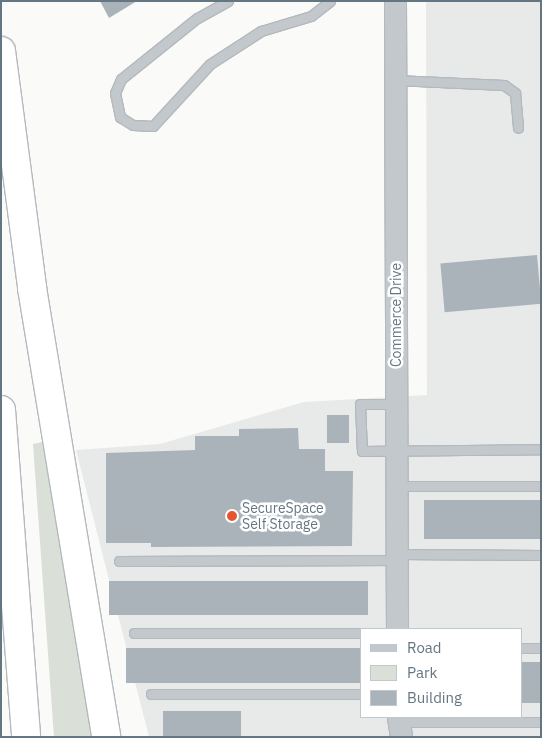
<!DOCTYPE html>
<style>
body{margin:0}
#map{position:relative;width:542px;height:738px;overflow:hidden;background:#fafaf8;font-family:"IBM Plex Sans",sans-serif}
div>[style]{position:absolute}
.built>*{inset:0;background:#e8e9e9}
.green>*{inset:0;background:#dadfd7}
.building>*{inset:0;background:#aab3b9;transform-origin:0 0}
.roads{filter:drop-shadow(1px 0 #b4b9bd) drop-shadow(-1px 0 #b4b9bd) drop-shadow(0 1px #b4b9bd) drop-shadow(0 -1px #b4b9bd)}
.service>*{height:9px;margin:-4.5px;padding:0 4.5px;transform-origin:4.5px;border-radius:4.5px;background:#c3c8cc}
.tertiary>*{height:21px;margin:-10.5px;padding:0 10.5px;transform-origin:10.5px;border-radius:10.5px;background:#c3c8cc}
.motorway>*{height:28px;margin:-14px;padding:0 14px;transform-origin:14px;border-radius:14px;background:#fff}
.dots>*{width:14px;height:14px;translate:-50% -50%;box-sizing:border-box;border:2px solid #fff;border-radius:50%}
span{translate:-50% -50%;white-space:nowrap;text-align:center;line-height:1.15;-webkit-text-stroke:5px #fff;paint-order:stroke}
.street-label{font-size:14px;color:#657683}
.poi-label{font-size:14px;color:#657683}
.left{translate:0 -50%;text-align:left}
.frame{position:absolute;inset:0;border:2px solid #657683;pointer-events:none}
.legend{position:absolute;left:360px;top:628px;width:162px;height:90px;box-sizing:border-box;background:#fff;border:1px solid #c1c8cd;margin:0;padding:6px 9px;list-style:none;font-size:15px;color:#657683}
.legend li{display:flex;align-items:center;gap:10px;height:25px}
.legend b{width:25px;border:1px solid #c1c8cd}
</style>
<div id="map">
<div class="built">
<i style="clip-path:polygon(evenodd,426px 1px,541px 1px,541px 737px,149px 737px,76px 450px,160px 444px,304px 402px,427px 395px,426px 1px,361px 629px,521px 629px,521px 717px,361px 717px,361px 629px)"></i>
</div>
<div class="green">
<i style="clip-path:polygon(42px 442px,62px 546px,95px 737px,54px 737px,33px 444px)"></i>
</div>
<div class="building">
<i style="clip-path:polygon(100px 1px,137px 1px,109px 18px)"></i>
<i style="left:537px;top:255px;width:49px;height:97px;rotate:85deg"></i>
<i style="left:327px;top:415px;width:22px;height:28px"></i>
<i style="clip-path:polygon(298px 428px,299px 449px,325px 449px,325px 471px,353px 471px,352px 546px,151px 547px,151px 543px,106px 543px,106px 453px,195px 450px,195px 436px,239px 436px,239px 429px)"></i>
<i style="left:424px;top:500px;width:117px;height:39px"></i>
<i style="left:368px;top:581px;width:34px;height:259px;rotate:90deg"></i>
<i style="left:361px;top:648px;width:35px;height:235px;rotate:90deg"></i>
<i style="left:521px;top:662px;width:20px;height:41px"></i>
<i style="left:163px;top:711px;width:78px;height:26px"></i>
</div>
<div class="roads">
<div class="service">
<i style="left:228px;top:1px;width:35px;rotate:151deg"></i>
<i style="left:197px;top:18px;width:97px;rotate:141.2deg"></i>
<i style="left:121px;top:79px;width:15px;rotate:113deg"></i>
<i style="left:115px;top:93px;width:25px;rotate:78deg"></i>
<i style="left:120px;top:117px;width:15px;rotate:32deg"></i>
<i style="left:133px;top:125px;width:20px;rotate:3deg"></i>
<i style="left:153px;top:126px;width:84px;rotate:-47.4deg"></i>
<i style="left:210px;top:64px;width:61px;rotate:-32.9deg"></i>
<i style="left:261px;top:31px;width:52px;rotate:-16.7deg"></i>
<i style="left:311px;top:16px;width:24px;rotate:-38deg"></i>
<i style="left:395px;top:80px;width:109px;rotate:2.6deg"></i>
<i style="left:504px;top:85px;width:14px;rotate:36deg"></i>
<i style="left:515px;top:93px;width:35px;rotate:85deg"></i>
<i style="left:396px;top:404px;width:36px;rotate:180deg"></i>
<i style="left:360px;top:404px;width:47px;rotate:87.6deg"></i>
<i style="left:362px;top:451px;width:179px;rotate:-0.6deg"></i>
<i style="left:397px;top:486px;width:144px"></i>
<i style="left:397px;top:554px;width:144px;rotate:0.4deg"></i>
<i style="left:119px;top:561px;width:278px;rotate:-0.2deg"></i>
<i style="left:134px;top:633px;width:227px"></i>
<i style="left:521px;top:648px;width:20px"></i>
<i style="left:151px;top:694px;width:210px"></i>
<i style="left:399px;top:722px;width:142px"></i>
</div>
<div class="tertiary">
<i style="left:395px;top:1px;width:628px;rotate:89.82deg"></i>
<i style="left:398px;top:717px;width:20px;rotate:81deg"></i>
</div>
<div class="motorway">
<i style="left:1px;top:51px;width:239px;rotate:82.5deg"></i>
<i style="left:32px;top:288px;width:455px;rotate:80.6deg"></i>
<i style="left:1px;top:410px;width:328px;rotate:85.6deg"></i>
</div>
</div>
<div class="dots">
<i style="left:232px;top:516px;background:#e4572e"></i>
</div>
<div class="street-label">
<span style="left:396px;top:315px;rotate:-90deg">Commerce Drive</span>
</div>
<div class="poi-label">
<span class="left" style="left:242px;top:516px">SecureSpace<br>Self Storage</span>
</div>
<div class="frame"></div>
<ul class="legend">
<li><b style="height:6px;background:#c3c8cc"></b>Road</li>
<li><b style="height:14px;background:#dadfd7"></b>Park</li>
<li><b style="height:14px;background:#aab3b9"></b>Building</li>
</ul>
</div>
